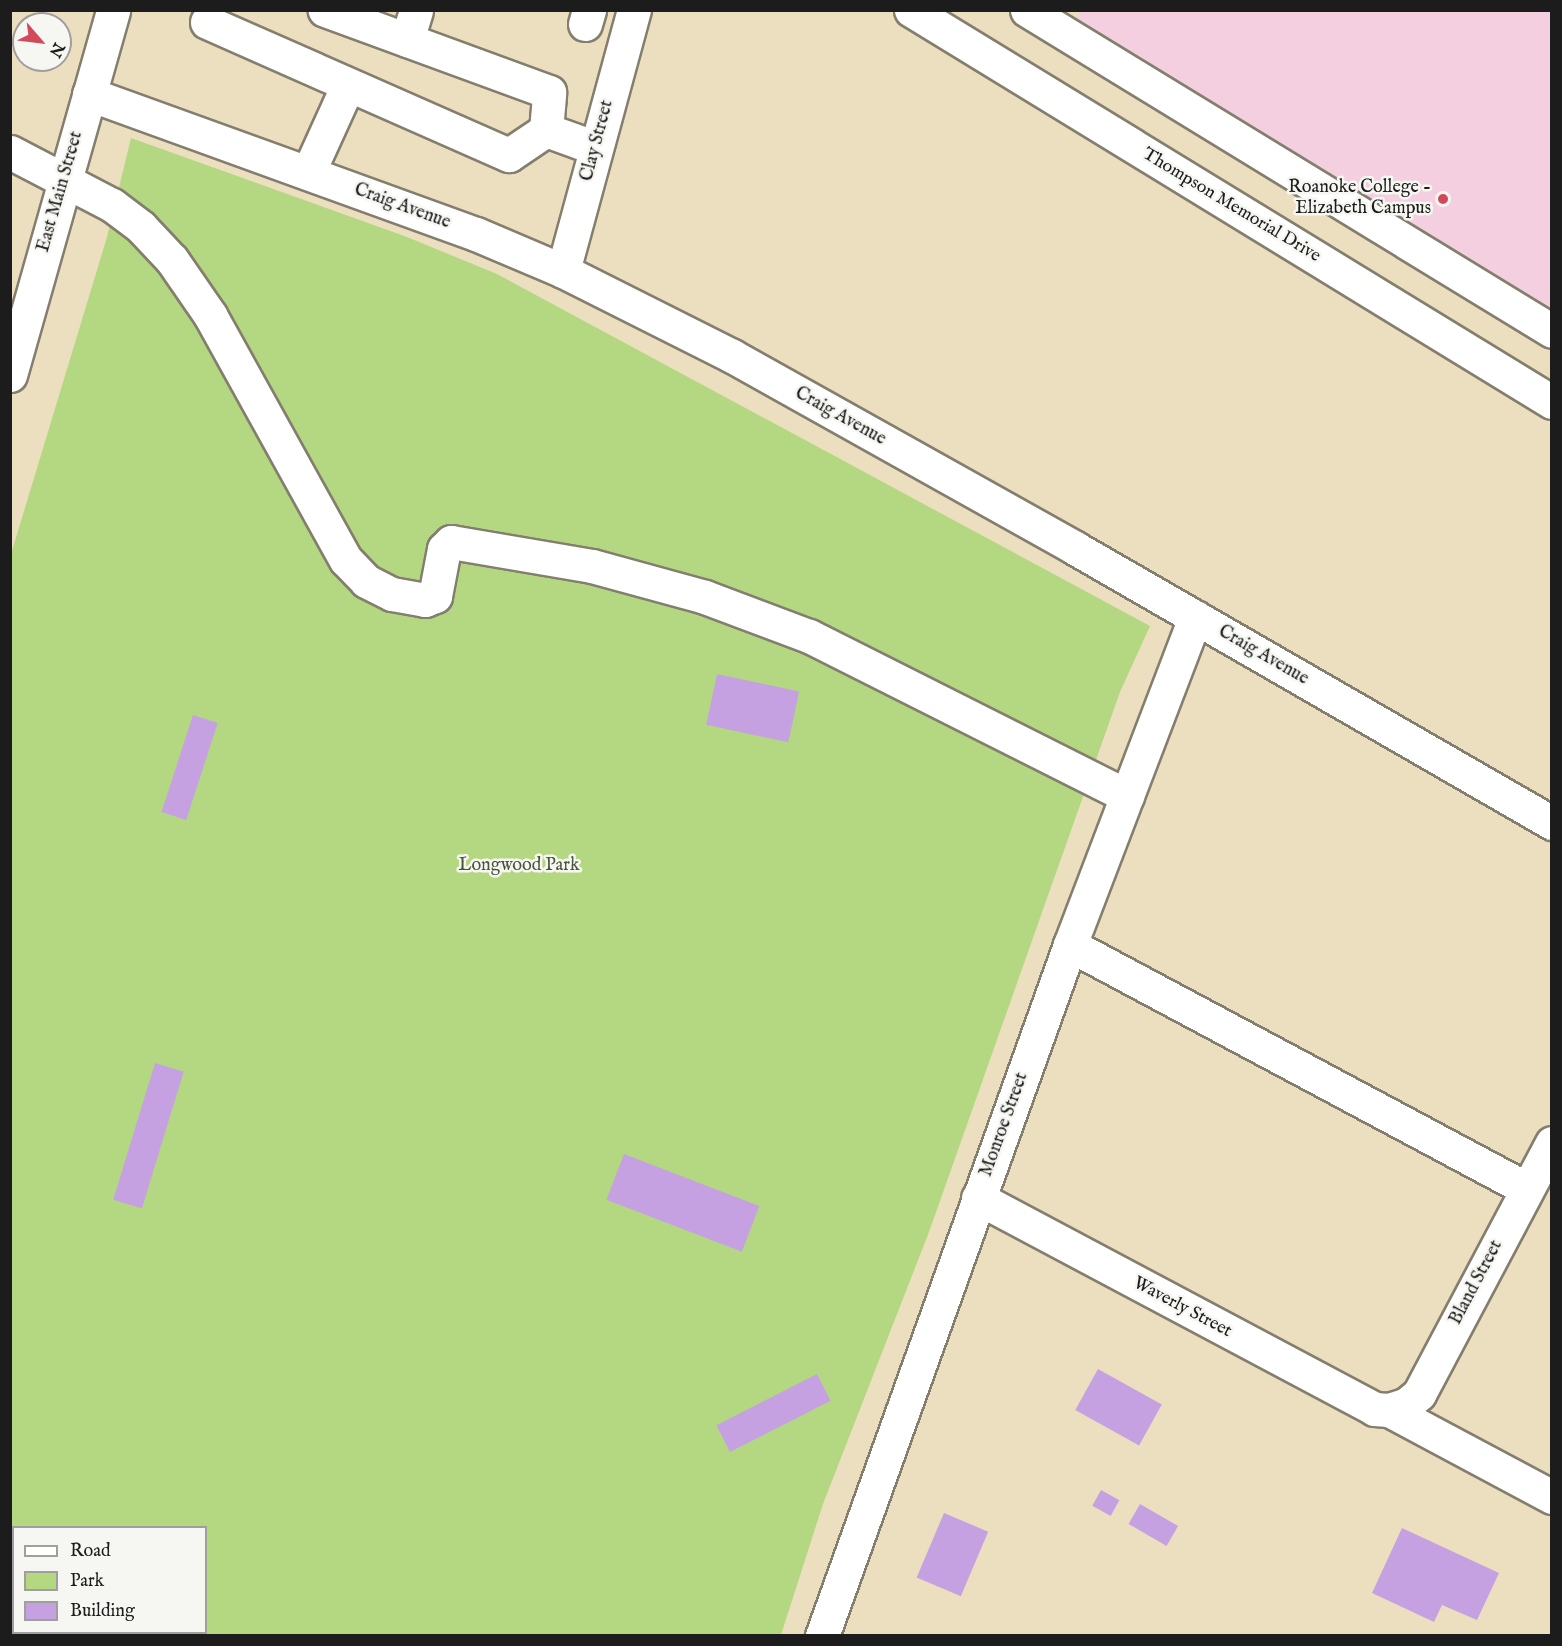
<!DOCTYPE html>
<style>
body{margin:0}
#map{position:relative;width:1562px;height:1646px;overflow:hidden;background:#ecdfbf;font-family:"IM FELL English",serif}
div>[style]{position:absolute}
.built>*{inset:0;background:#f3cfdf}
.green>*{inset:0;background:#b4d881}
.building>*{inset:0;background:#c6a1e2;transform-origin:0 0}
.roads{filter:drop-shadow(2px 0 #847e6e) drop-shadow(-2px 0 #847e6e) drop-shadow(0 2px #847e6e) drop-shadow(0 -2px #847e6e)}
.minor>*{height:33px;margin:-16.5px;padding:0 16.5px;transform-origin:16.5px;border-radius:16.5px;background:#fff}
.major>*{height:33px;margin:-16.5px;padding:0 16.5px;transform-origin:16.5px;border-radius:16.5px;background:#fff}
.dots>*{width:16px;height:16px;translate:-50% -50%;box-sizing:border-box;border:3px solid #f6f6f2;border-radius:50%}
span{translate:-50% -50%;white-space:nowrap;text-align:center;line-height:1.15;-webkit-text-stroke:5px #f6f6f2;paint-order:stroke}
.street-label{font-size:18px;color:#1c1c1c}
.poi-label{font-size:18px;color:#1c1c1c}
.right{translate:-100% -50%;text-align:right}
.park-label{font-size:18px;color:#4a543a}
.frame{position:absolute;inset:0;border:12px solid #1c1c1c;pointer-events:none}
.legend{position:absolute;left:12px;top:1526px;width:195px;height:108px;box-sizing:border-box;background:#f6f6f2;border:2px solid #9f9f9c;margin:0;padding:8px 10px;list-style:none;font-size:18px;color:#1c1c1c}
.legend li{display:flex;align-items:center;gap:12px;height:30px}
.legend b{width:30px;border:2px solid #9f9f9c}
.north{position:absolute;left:12px;top:12px;width:60px;height:60px;box-sizing:border-box;background:#f6f6f2;border:2px solid #9f9f9c;border-radius:50%;rotate:118deg;font-size:16px;font-weight:700;line-height:24px;text-align:center;color:#1c1c1c}
.north::after{content:'';display:block;margin:auto;width:21px;height:27px;background:#d1495b;clip-path:polygon(50% 0,100% 100%,50% 72%,0 100%)}
</style>
<div id="map">
<div class="built">
<i style="clip-path:polygon(1081px 11px,1551px 11px,1551px 331px,1067px 35px)"></i>
</div>
<div class="green">
<i style="clip-path:polygon(evenodd,131px 138px,407px 237px,497px 274px,1150px 626px,1120px 692px,929px 1232px,823px 1504px,781px 1635px,11px 1636px,11px 554px,107px 237px,131px 138px,14px 1528px,206px 1528px,206px 1632px,14px 1632px,14px 1528px)"></i>
</div>
<div class="building">
<i style="left:717px;top:674px;width:84px;height:52px;rotate:12deg"></i>
<i style="left:193px;top:715px;width:26px;height:102px;rotate:18deg"></i>
<i style="left:155px;top:1063px;width:30px;height:143px;rotate:17deg"></i>
<i style="left:624px;top:1154px;width:145px;height:49px;rotate:21deg"></i>
<i style="left:1098px;top:1369px;width:73px;height:47px;rotate:29deg"></i>
<i style="left:817px;top:1374px;width:30px;height:113px;rotate:63deg"></i>
<i style="left:1101px;top:1490px;width:21px;height:18px;rotate:29deg"></i>
<i style="left:1140px;top:1504px;width:44px;height:23px;rotate:30deg"></i>
<i style="left:944px;top:1513px;width:48px;height:70px;rotate:23deg"></i>
<i style="clip-path:polygon(1402px 1528px,1499px 1573px,1477px 1620px,1442px 1605px,1434px 1622px,1372px 1593px)"></i>
</div>
<div class="roads">
<div class="minor">
<i style="left:207px;top:22px;width:330px;rotate:23.8deg"></i>
<i style="left:509px;top:155px;width:45px;rotate:-34deg"></i>
<i style="left:546px;top:130px;width:38px;rotate:-85deg"></i>
<i style="left:549px;top:92px;width:239px;rotate:-159.9deg"></i>
<i style="left:585px;top:24px;width:15px;rotate:-74deg"></i>
<i style="left:407px;top:40px;width:31px;rotate:-73deg"></i>
<i style="left:89px;top:94px;width:412px;rotate:19.9deg"></i>
<i style="left:476px;top:234px;width:95px;rotate:23deg"></i>
<i style="left:563px;top:271px;width:189px;rotate:26.7deg"></i>
<i style="left:732px;top:356px;width:393px;rotate:29.2deg"></i>
<i style="left:1075px;top:548px;width:551px;rotate:29.96deg"></i>
<i style="left:546px;top:130px;width:53px;rotate:19.8deg"></i>
<i style="left:10px;top:152px;width:115px;rotate:27.5deg"></i>
<i style="left:112px;top:205px;width:36px;rotate:37deg"></i>
<i style="left:141px;top:227px;width:45px;rotate:46.8deg"></i>
<i style="left:172px;top:260px;width:67px;rotate:55.4deg"></i>
<i style="left:210px;top:315px;width:280px;rotate:61deg"></i>
<i style="left:346px;top:560px;width:29px;rotate:46deg"></i>
<i style="left:366px;top:581px;width:29px;rotate:27deg"></i>
<i style="left:392px;top:594px;width:34px;rotate:10deg"></i>
<i style="left:425px;top:600px;width:11px;rotate:-22deg"></i>
<i style="left:435px;top:596px;width:48px;rotate:-79.2deg"></i>
<i style="left:444px;top:549px;width:10px;rotate:-45deg"></i>
<i style="left:451px;top:542px;width:143px;rotate:9.7deg"></i>
<i style="left:592px;top:566px;width:117px;rotate:15.3deg"></i>
<i style="left:705px;top:597px;width:111px;rotate:20.6deg"></i>
<i style="left:809px;top:636px;width:356px;rotate:26.7deg"></i>
<i style="left:308px;top:173px;width:97px;rotate:-65.6deg"></i>
<i style="left:563px;top:271px;width:270px;rotate:-74.8deg"></i>
<i style="left:1070px;top:945px;width:518px;rotate:28.1deg"></i>
<i style="left:978px;top:1198px;width:449px;rotate:28deg"></i>
<i style="left:1374px;top:1409px;width:15px;rotate:4deg"></i>
<i style="left:1389px;top:1410px;width:19px;rotate:-18deg"></i>
<i style="left:1407px;top:1404px;width:16px;rotate:-40deg"></i>
<i style="left:1419px;top:1394px;width:284px;rotate:-62.1deg"></i>
<i style="left:1389px;top:1410px;width:185px;rotate:28.1deg"></i>
<i style="left:822px;top:1636px;width:734px;rotate:-70.26deg"></i>
<i style="left:1070px;top:945px;width:351px;rotate:-69.1deg"></i>
</div>
<div class="major">
<i style="left:911px;top:10px;width:751px;rotate:31.45deg"></i>
<i style="left:1027px;top:10px;width:615px;rotate:31.44deg"></i>
<i style="left:10px;top:375px;width:379px;rotate:-74.2deg"></i>
</div>
</div>
<div class="dots">
<i style="left:1443px;top:199px;background:#d1495b"></i>
</div>
<div class="street-label">
<span style="left:598px;top:141px;rotate:-75deg">Clay Street</span>
<span style="left:61px;top:192px;rotate:-74deg">East Main Street</span>
<span style="left:1231px;top:206px;rotate:31deg">Thompson Memorial Drive</span>
<span style="left:402px;top:207px;rotate:20deg">Craig Avenue</span>
<span style="left:840px;top:417px;rotate:29deg">Craig Avenue</span>
<span style="left:1263px;top:656px;rotate:30deg">Craig Avenue</span>
<span style="left:1005px;top:1125px;rotate:-70deg">Monroe Street</span>
<span style="left:1477px;top:1283px;rotate:-62deg">Bland Street</span>
<span style="left:1182px;top:1308px;rotate:28deg">Waverly Street</span>
</div>
<div class="poi-label">
<span class="right" style="left:1431px;top:199px">Roanoke College -<br>Elizabeth Campus</span>
</div>
<div class="park-label">
<span style="left:519px;top:866px">Longwood Park</span>
</div>
<div class="frame"></div>
<ul class="legend">
<li><b style="height:8px;background:#fff"></b>Road</li>
<li><b style="height:16px;background:#b4d881"></b>Park</li>
<li><b style="height:16px;background:#c6a1e2"></b>Building</li>
</ul>
<div class="north">N</div>
</div>
